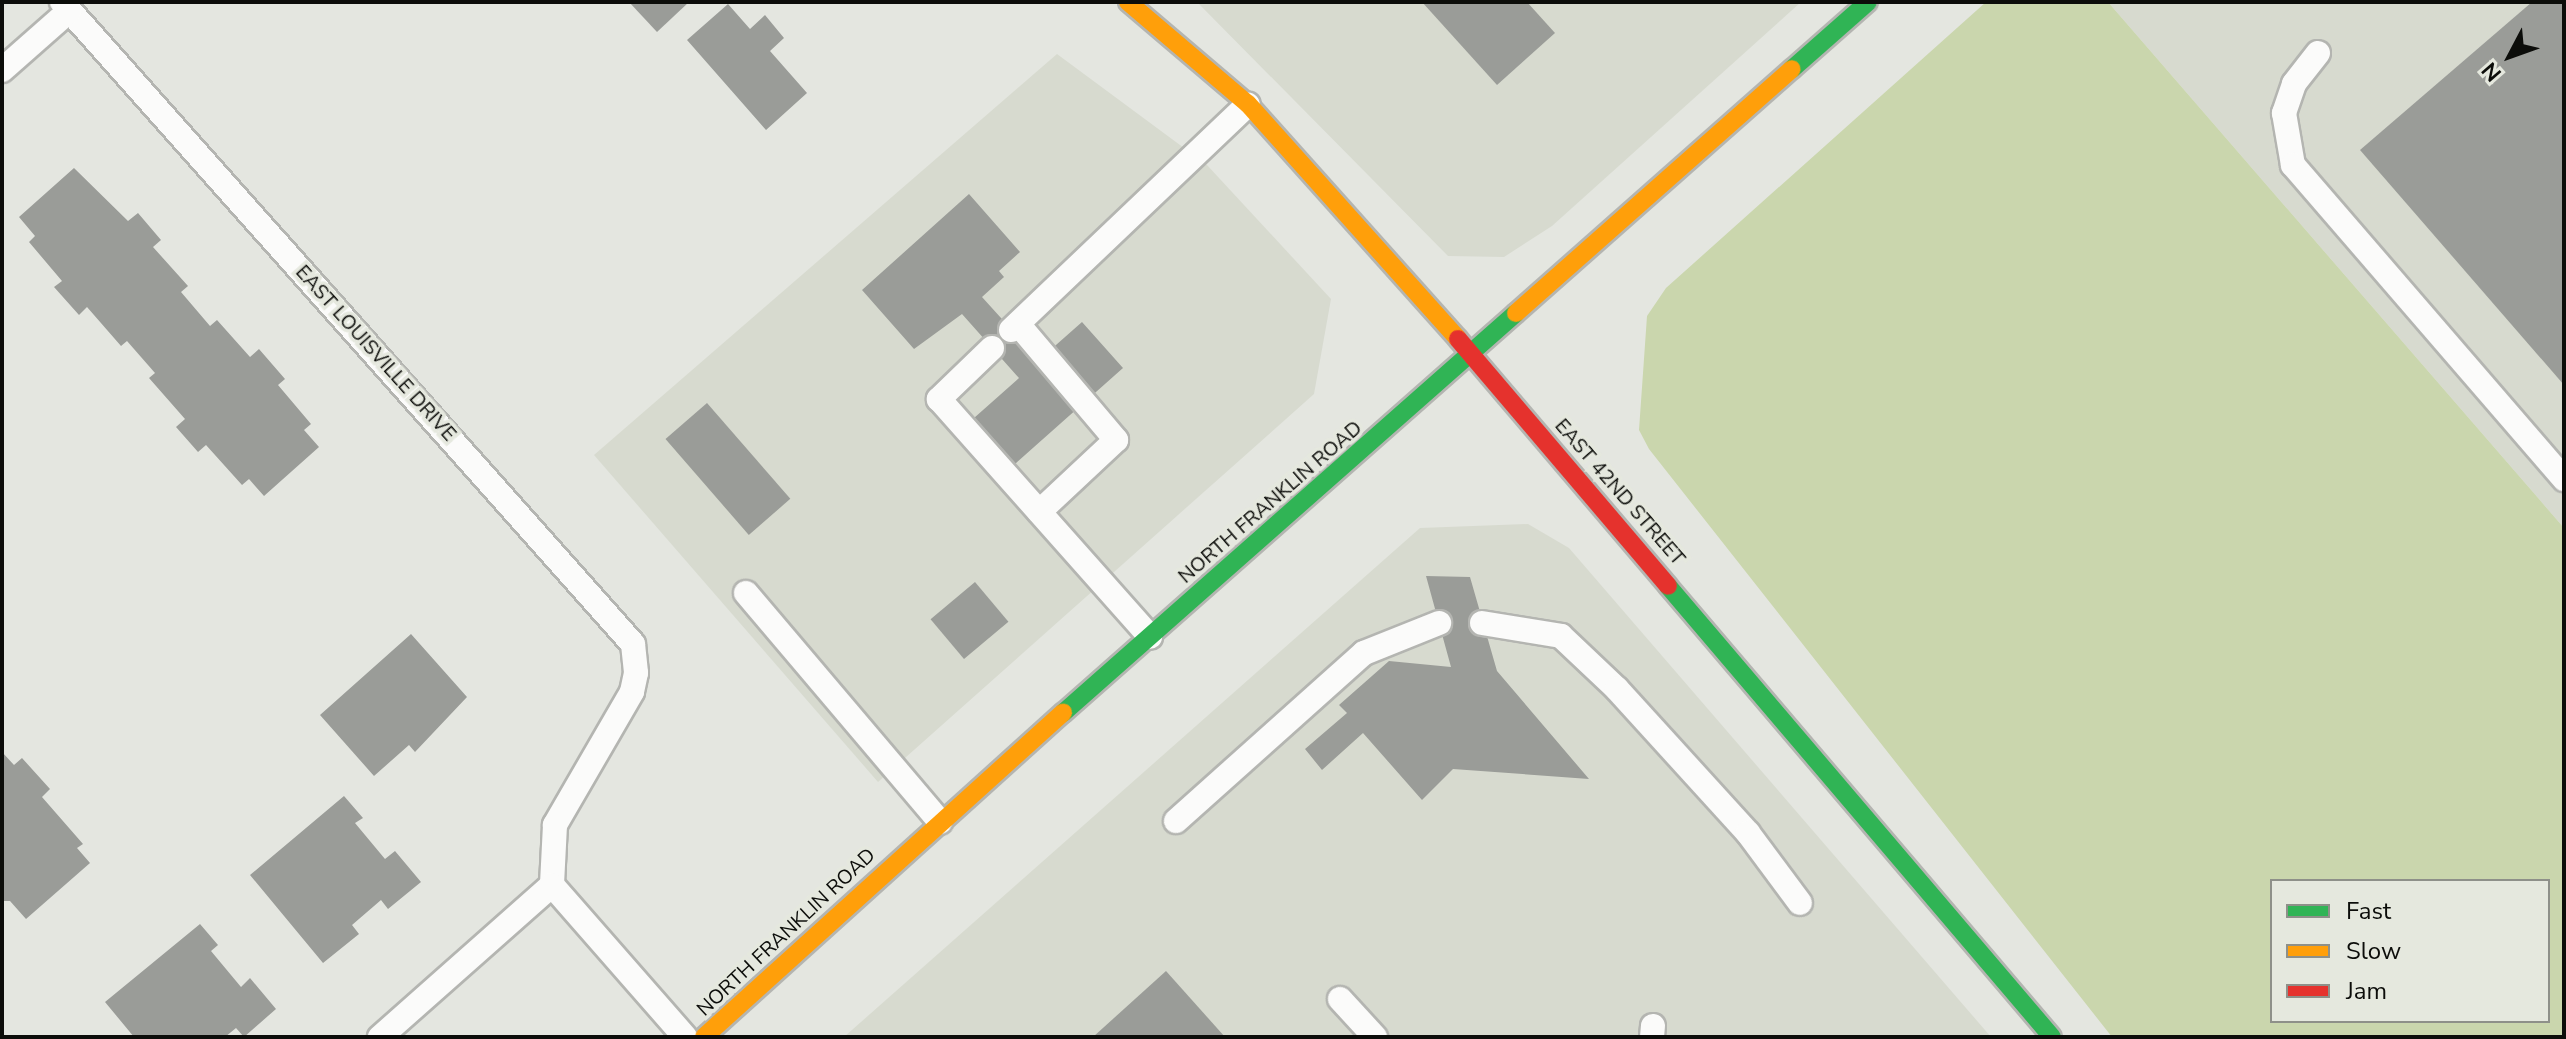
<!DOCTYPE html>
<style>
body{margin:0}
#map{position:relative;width:2566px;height:1039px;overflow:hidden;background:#e4e6e0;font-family:"Nunito Sans",sans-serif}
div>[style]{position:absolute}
.built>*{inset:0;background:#d7dacf}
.green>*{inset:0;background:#cad6ad}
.building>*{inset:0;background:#9a9c98;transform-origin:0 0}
.roads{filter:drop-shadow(2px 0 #b4b5b1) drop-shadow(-2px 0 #b4b5b1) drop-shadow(0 2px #b4b5b1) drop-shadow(0 -2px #b4b5b1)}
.lane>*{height:24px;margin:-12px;padding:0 12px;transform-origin:12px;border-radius:12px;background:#fbfbfa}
.fast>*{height:18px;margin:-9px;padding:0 9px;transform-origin:9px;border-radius:9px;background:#30b455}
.slow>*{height:18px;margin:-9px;padding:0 9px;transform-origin:9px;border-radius:9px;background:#ff9f0a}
.jam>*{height:18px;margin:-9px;padding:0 9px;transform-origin:9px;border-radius:9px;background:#e5322d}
span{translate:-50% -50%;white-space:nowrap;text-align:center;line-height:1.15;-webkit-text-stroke:7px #e5e8de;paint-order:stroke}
.street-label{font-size:20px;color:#0c0d0a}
.frame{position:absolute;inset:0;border:4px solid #0c0d0a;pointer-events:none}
.legend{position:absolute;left:2270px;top:879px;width:280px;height:144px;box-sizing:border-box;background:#e5e8de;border:2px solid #8e9089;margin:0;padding:10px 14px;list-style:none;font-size:24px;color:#0c0d0a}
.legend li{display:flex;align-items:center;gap:16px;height:40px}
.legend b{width:40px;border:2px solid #8e9089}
.north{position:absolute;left:2470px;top:16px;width:80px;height:80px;-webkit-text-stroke:6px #e5e8de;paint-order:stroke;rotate:229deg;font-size:22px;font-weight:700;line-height:32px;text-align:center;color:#0c0d0a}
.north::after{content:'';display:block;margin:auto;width:28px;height:36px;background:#0c0d0a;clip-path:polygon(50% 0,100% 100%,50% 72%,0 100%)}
</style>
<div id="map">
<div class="built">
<i style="clip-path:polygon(1197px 2px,1801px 2px,1552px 226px,1504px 257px,1448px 256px)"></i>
<i style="clip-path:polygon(2108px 2px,2564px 2px,2564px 528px)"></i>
<i style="clip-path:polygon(1057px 54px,1207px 165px,1331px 299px,1314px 394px,878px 782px,594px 455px)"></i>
<i style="clip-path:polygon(1528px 524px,1569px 548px,1991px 1037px,844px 1037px,1420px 528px)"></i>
</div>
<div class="green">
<i style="clip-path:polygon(evenodd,1986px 2px,2108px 2px,2564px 528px,2564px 1037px,2112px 1037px,1649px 449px,1639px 430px,1647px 316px,1666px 288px,1986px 2px,2548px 881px,2548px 1021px,2272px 1021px,2272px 881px,2548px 881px)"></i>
</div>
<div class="building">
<i style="clip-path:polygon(629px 2px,689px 2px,657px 32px)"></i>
<i style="clip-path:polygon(1422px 2px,1527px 2px,1555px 33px,1497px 85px)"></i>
<i style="clip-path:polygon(2532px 2px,2564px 2px,2564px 385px,2360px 150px)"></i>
<i style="clip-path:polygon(728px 4px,750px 29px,765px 15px,784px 38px,770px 51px,807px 93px,766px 130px,687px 40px)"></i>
<i style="clip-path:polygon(74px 168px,128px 221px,138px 213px,161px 240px,153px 247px,188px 286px,181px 292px,210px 326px,217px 320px,250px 357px,259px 349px,285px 379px,278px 385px,311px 424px,304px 430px,319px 447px,264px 496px,249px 479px,242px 485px,206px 445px,198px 452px,176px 427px,185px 419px,149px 378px,155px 373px,127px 341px,121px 346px,87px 307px,79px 315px,54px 287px,62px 281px,29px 242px,35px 236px,19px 217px)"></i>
<i style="clip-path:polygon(969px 194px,1020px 252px,999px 271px,1004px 277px,982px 297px,1039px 360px,1082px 322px,1123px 368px,1015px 464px,974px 418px,1019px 378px,962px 314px,914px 349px,862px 290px)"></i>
<i style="left:707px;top:403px;width:127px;height:55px;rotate:49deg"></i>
<i style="clip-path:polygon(1426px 576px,1470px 577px,1497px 671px,1589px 779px,1453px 769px,1422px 800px,1363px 733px,1322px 770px,1305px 749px,1347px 713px,1339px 705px,1389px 661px,1451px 667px)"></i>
<i style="left:975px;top:582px;width:52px;height:58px;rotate:50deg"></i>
<i style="clip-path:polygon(411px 634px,467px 697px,415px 752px,409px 745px,374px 776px,320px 715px)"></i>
<i style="clip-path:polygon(2px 752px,14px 765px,22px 758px,50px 789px,42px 797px,83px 844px,77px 848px,90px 863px,26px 919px,10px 901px,2px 901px)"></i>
<i style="clip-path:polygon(344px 796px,363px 818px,355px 823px,385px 859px,395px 851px,421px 882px,388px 909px,381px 900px,352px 925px,359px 934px,323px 963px,250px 875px)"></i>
<i style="clip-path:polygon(200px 924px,218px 945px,211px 951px,241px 987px,250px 978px,276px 1009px,244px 1037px,236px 1028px,225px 1037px,134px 1037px,105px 1002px)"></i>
<i style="clip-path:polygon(1166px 971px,1225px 1037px,1093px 1037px)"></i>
</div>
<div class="roads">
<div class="lane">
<i style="left:62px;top:2px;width:859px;rotate:48.35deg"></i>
<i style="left:633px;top:644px;width:29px;rotate:84deg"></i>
<i style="left:636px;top:673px;width:19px;rotate:102deg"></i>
<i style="left:632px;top:692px;width:154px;rotate:120.1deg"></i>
<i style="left:555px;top:825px;width:60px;rotate:92.9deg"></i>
<i style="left:552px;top:885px;width:230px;rotate:138.5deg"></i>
<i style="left:2318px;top:53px;width:39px;rotate:128deg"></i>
<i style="left:2294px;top:84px;width:31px;rotate:109deg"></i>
<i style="left:2284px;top:113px;width:53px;rotate:80.2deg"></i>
<i style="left:2293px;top:165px;width:415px;rotate:49.2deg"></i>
<i style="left:2px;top:70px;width:89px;rotate:-41.4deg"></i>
<i style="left:1018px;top:324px;width:152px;rotate:49.8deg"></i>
<i style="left:1116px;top:440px;width:105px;rotate:136.9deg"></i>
<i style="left:1011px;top:330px;width:327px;rotate:-43.6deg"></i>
<i style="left:992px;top:348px;width:74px;rotate:136.1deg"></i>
<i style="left:939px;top:399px;width:318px;rotate:48.4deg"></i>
<i style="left:746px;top:593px;width:300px;rotate:49.7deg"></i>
<i style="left:1482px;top:623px;width:80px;rotate:9.3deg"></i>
<i style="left:1561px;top:636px;width:77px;rotate:43.4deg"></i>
<i style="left:1617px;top:689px;width:195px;rotate:47.7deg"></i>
<i style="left:1748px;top:833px;width:87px;rotate:53.4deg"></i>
<i style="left:1176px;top:821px;width:252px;rotate:-41.8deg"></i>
<i style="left:1364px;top:653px;width:81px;rotate:-21.8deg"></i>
<i style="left:552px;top:885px;width:202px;rotate:48.8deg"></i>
<i style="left:1340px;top:999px;width:52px;rotate:47.4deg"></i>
<i style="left:1652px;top:1037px;width:11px;rotate:-85deg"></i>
</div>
<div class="fast">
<i style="left:1792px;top:69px;width:101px;rotate:-41.4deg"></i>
<i style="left:1668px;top:586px;width:592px;rotate:49.59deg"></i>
<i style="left:1063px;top:713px;width:604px;rotate:-41.44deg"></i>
</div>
<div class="slow">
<i style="left:1128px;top:2px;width:157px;rotate:40.4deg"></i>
<i style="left:1248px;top:104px;width:315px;rotate:48.2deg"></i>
<i style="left:1516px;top:313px;width:368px;rotate:-41.5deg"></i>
<i style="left:704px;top:1037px;width:484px;rotate:-42.1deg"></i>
</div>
<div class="jam">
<i style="left:1458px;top:339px;width:324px;rotate:49.6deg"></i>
</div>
</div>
<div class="street-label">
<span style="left:376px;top:353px;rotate:48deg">EAST LOUISVILLE DRIVE</span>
<span style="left:1620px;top:492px;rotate:49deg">EAST 42ND STREET</span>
<span style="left:1270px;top:502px;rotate:-41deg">NORTH FRANKLIN ROAD</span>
<span style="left:786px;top:932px;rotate:-43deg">NORTH FRANKLIN ROAD</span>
</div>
<div class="frame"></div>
<ul class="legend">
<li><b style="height:10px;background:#30b455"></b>Fast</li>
<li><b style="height:10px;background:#ff9f0a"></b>Slow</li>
<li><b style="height:10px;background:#e5322d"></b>Jam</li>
</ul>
<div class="north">N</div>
</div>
